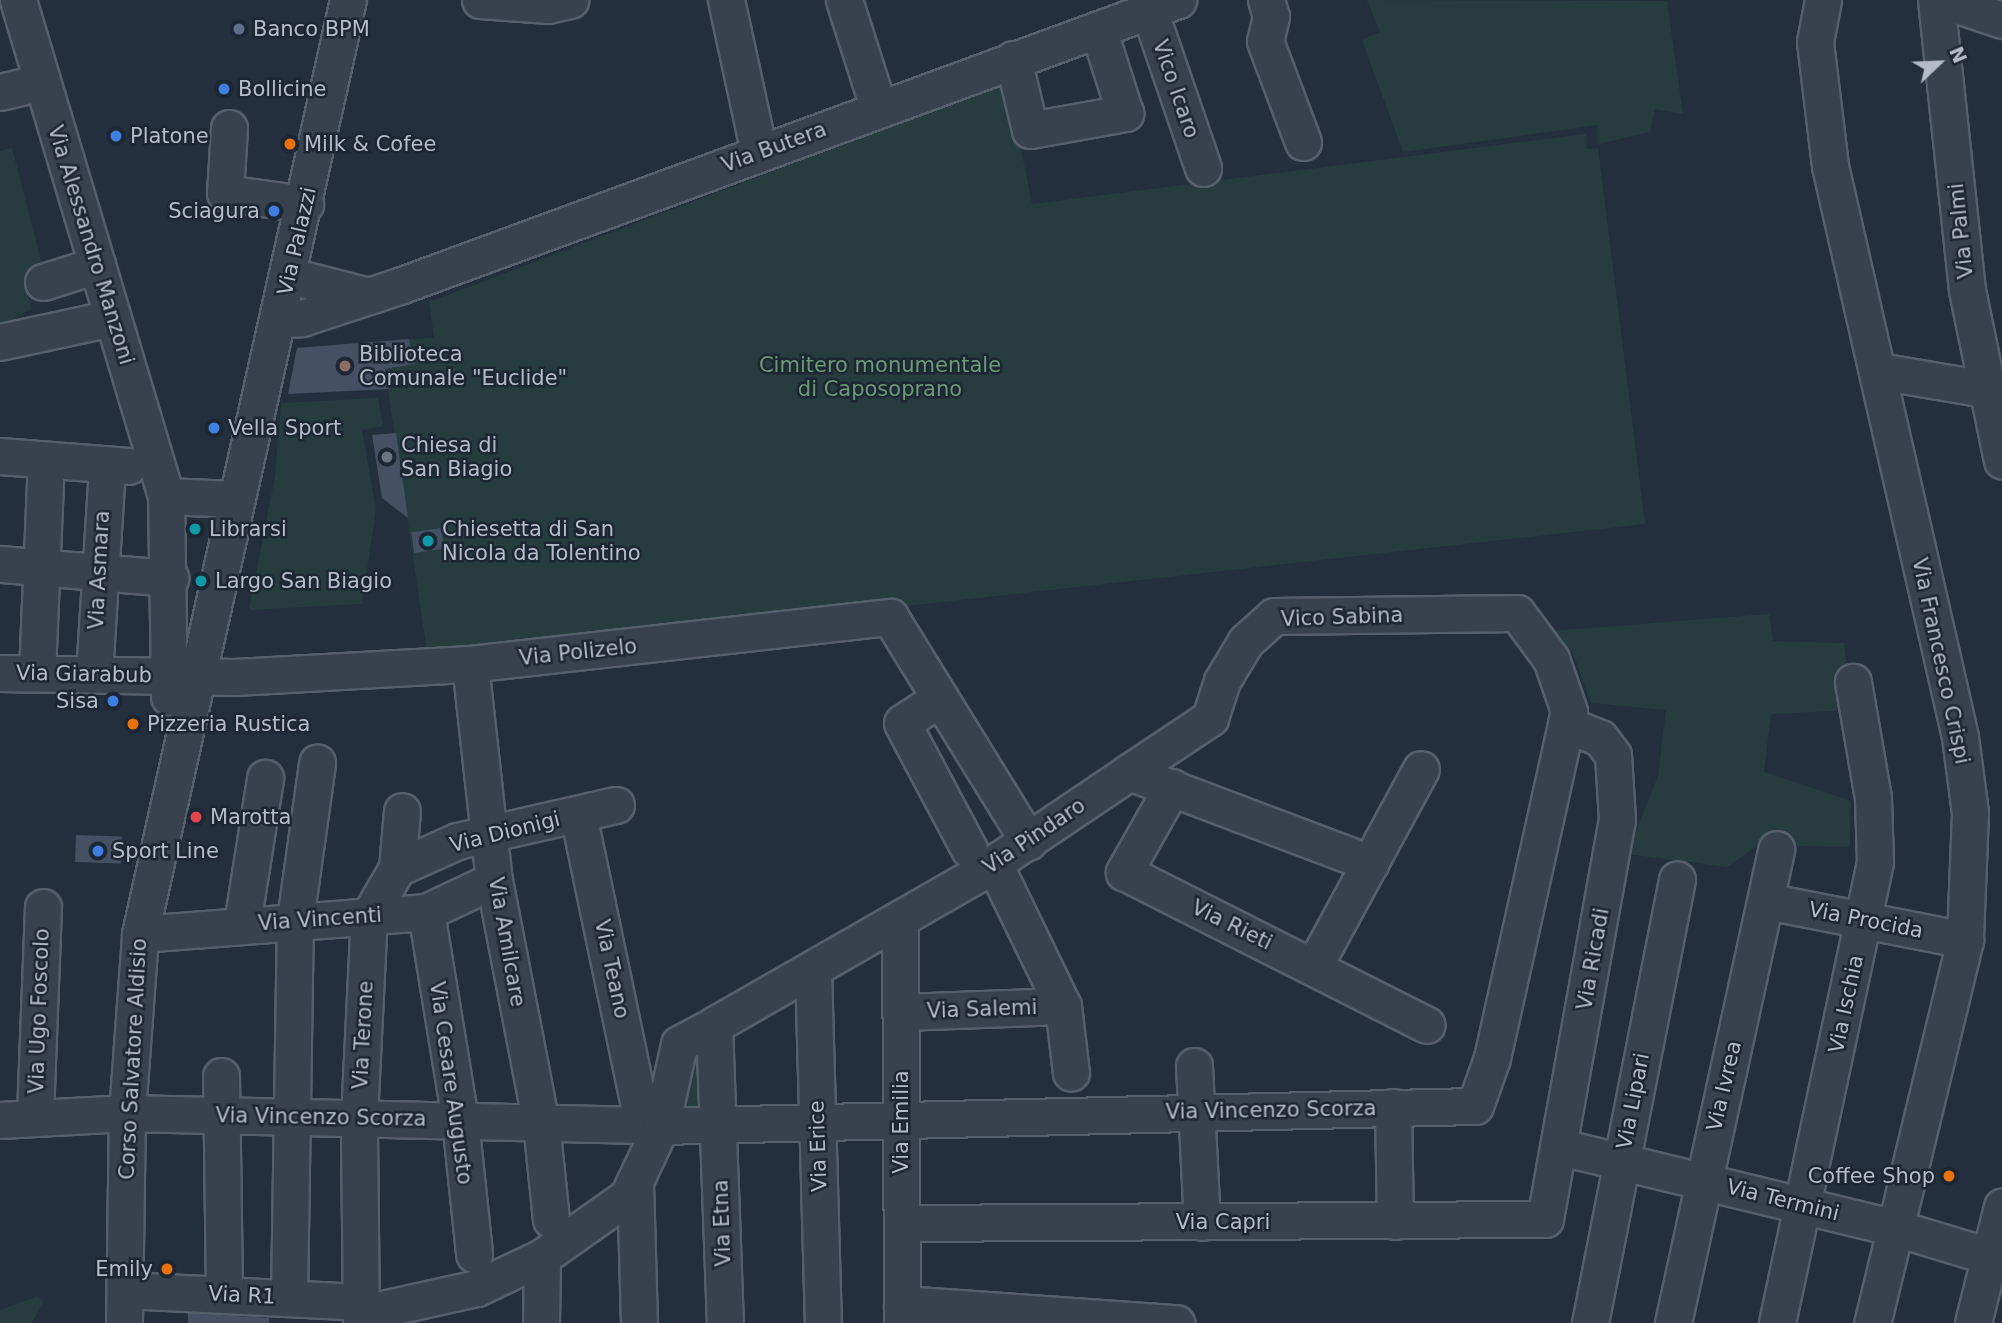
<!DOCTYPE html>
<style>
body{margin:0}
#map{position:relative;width:2002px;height:1323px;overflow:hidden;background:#242f3e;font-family:"DejaVu Sans",sans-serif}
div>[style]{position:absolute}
.green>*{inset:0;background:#263c3f}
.building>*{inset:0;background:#455162;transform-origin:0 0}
.roads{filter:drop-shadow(2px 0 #565f6c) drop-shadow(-2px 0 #565f6c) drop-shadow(0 2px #565f6c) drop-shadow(0 -2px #565f6c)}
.minor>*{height:35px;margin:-17.5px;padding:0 17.5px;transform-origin:17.5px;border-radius:17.5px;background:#38414e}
.dots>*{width:19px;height:19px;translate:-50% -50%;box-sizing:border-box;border:4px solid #1d2633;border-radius:50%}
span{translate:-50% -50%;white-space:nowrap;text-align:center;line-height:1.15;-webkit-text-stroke:5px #1d2633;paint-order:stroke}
.poi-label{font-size:21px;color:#b4bcc9}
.left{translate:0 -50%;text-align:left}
.right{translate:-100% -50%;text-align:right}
.street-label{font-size:21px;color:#b4bcc9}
.park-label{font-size:21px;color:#6b9a76}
.north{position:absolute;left:1904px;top:28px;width:70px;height:70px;-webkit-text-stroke:5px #1d2633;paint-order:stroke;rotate:67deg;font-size:19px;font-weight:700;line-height:28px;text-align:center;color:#b4bcc9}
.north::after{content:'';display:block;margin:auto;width:24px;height:32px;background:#b4bcc9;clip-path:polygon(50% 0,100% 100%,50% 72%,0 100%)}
</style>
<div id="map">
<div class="green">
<i style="clip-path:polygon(1367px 0,1667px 1px,1683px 114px,1655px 109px,1650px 132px,1598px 144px,1597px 125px,1403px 152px,1362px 40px,1380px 32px)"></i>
<i style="clip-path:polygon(1008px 82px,1032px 204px,1586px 134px,1587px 149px,1598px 148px,1645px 524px,428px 659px,385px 369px,415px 364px,409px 339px,434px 338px,429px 302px)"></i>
<i style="clip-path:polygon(12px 148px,45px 275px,27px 292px,32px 309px,15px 317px,17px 325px,0 330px,0 151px)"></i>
<i style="clip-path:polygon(378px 398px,383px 426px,362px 430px,376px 509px,362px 604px,249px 610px,275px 476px,281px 403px)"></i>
<i style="clip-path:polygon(1769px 614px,1773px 641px,1844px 643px,1852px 710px,1771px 714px,1764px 772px,1851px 801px,1850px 847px,1758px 845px,1727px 867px,1627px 854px,1658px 776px,1666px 710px,1591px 703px,1573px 653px,1553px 631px)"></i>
<i style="clip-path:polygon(704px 1047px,710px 1115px,674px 1114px,690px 1052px)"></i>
<i style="clip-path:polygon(38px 1296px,43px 1302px,32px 1323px,0 1323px,0 1310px)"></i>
</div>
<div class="building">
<i style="clip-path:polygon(409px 339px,415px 364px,385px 369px,389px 389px,288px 394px,297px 348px)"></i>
<i style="clip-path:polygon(396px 433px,408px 518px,382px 498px,379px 479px,372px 435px)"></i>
<i style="left:441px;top:528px;width:21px;height:30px;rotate:82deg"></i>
<i style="left:76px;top:835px;width:46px;height:27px;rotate:2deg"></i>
<i style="clip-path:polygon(188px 1313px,269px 1318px,269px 1323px,188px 1323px)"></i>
</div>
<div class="roads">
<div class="minor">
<i style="left:18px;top:0;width:518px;rotate:73.39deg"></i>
<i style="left:166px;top:496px;width:201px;rotate:89.1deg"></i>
<i style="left:480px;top:0;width:68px;rotate:4.2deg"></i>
<i style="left:548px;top:5px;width:23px;rotate:-13deg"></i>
<i style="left:726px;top:0;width:156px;rotate:77.8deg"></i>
<i style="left:844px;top:0;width:115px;rotate:72.3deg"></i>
<i style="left:1266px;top:0;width:17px;rotate:73deg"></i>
<i style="left:1271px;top:16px;width:26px;rotate:103deg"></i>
<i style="left:1265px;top:41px;width:108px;rotate:69.4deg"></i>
<i style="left:1823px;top:0;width:43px;rotate:100.8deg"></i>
<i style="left:1815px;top:42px;width:125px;rotate:83.1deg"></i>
<i style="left:1830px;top:166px;width:586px;rotate:77.17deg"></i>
<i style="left:1960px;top:737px;width:77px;rotate:82.5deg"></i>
<i style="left:1970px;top:813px;width:127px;rotate:92.3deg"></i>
<i style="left:1965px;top:940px;width:394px;rotate:103.6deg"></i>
<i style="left:1936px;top:0;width:292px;rotate:83.9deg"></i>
<i style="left:1967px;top:290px;width:174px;rotate:78.4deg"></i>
<i style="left:1943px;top:0;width:62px;rotate:18.7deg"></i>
<i style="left:1149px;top:10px;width:167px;rotate:71.1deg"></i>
<i style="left:1013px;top:59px;width:73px;rotate:76.5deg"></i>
<i style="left:1030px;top:130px;width:97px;rotate:-10.1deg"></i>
<i style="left:1125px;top:113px;width:88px;rotate:-107.8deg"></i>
<i style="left:0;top:92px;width:43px;rotate:-13.4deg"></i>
<i style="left:229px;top:128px;width:65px;rotate:93.5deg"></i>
<i style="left:225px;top:193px;width:81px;rotate:7.8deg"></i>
<i style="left:290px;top:276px;width:81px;rotate:14.2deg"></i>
<i style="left:43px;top:282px;width:57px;rotate:-17.5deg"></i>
<i style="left:279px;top:319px;width:23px;rotate:-2deg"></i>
<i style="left:302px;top:318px;width:105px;rotate:-18.3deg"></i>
<i style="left:402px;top:285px;width:827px;rotate:-20.17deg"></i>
<i style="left:0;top:342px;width:115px;rotate:-12.1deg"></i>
<i style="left:1879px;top:371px;width:125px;rotate:9.7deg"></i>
<i style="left:0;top:456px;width:129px;rotate:4.4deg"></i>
<i style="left:166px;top:496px;width:68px;rotate:2.5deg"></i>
<i style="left:0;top:564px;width:171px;rotate:4.7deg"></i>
<i style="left:470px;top:664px;width:217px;rotate:83.7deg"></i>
<i style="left:494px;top:880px;width:248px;rotate:79.1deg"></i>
<i style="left:541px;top:1123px;width:97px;rotate:84.1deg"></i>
<i style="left:0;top:673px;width:235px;rotate:1deg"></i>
<i style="left:235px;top:677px;width:235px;rotate:-3.2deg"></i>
<i style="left:470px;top:664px;width:423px;rotate:-6.4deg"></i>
<i style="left:890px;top:617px;width:264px;rotate:58.3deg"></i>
<i style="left:37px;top:673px;width:213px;rotate:-87.6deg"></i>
<i style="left:94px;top:674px;width:209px;rotate:-86.4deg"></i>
<i style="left:940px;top:698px;width:45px;rotate:146.7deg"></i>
<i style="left:902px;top:723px;width:143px;rotate:62deg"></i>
<i style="left:1172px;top:787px;width:98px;rotate:119.5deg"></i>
<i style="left:1124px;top:872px;width:339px;rotate:26.8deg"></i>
<i style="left:994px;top:864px;width:158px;rotate:64.1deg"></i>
<i style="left:1063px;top:1006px;width:67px;rotate:83.2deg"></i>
<i style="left:397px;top:868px;width:66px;rotate:-24.2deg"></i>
<i style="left:457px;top:841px;width:163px;rotate:-12.8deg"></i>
<i style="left:1766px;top:901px;width:203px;rotate:11.1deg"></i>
<i style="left:426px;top:912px;width:211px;rotate:80.7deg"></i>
<i style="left:460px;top:1120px;width:135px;rotate:84deg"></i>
<i style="left:900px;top:920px;width:403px;rotate:89.7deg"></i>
<i style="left:242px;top:924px;width:148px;rotate:-81deg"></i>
<i style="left:140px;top:934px;width:287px;rotate:-4.4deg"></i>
<i style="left:426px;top:912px;width:75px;rotate:-25.2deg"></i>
<i style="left:1314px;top:966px;width:224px;rotate:-61.5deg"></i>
<i style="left:813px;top:969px;width:354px;rotate:88.4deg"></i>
<i style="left:901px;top:1012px;width:162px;rotate:-2.1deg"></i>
<i style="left:714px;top:1025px;width:308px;rotate:-29.8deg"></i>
<i style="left:981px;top:872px;width:179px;rotate:-34deg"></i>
<i style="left:1129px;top:772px;width:258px;rotate:20.7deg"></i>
<i style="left:1194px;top:1066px;width:156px;rotate:87.1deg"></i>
<i style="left:221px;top:1076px;width:217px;rotate:89.2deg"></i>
<i style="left:1393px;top:1107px;width:114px;rotate:89deg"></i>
<i style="left:35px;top:1115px;width:208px;rotate:-87.8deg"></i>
<i style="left:0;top:1120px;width:127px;rotate:-3.2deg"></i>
<i style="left:127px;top:1113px;width:516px;rotate:1.33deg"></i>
<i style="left:643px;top:1125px;width:318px;rotate:-101.8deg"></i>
<i style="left:661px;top:1126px;width:814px;rotate:-1.41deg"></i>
<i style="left:1475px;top:1106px;width:51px;rotate:-70.5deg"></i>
<i style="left:1492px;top:1058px;width:355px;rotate:-77.5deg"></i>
<i style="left:1569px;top:711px;width:55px;rotate:-109.1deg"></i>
<i style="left:1551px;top:659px;width:57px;rotate:-126.5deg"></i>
<i style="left:1517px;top:613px;width:243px;rotate:179.3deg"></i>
<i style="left:1274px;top:616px;width:38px;rotate:138deg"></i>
<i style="left:1246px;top:641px;width:47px;rotate:121deg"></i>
<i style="left:1222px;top:681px;width:39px;rotate:108deg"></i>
<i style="left:1210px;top:718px;width:97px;rotate:146.3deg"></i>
<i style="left:1561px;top:1147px;width:345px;rotate:13.6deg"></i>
<i style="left:1896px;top:1228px;width:111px;rotate:16.8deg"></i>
<i style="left:635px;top:1181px;width:142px;rotate:88.4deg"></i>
<i style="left:902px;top:1223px;width:643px;rotate:-0.36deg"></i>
<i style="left:1545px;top:1219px;width:405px;rotate:-79.8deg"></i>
<i style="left:1617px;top:820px;width:65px;rotate:-93.5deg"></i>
<i style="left:1613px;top:755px;width:21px;rotate:-127deg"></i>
<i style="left:1600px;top:738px;width:37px;rotate:-158deg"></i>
<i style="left:125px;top:1290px;width:235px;rotate:2.9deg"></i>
<i style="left:289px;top:1297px;width:377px;rotate:-89.1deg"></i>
<i style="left:295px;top:920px;width:159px;rotate:-82deg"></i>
<i style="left:902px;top:1304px;width:275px;rotate:4deg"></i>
<i style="left:382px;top:1309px;width:97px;rotate:-12.5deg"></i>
<i style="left:477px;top:1288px;width:72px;rotate:-25.5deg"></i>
<i style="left:542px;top:1257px;width:105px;rotate:-35.3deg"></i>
<i style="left:628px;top:1196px;width:77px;rotate:-64.8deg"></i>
<i style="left:661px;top:1126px;width:84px;rotate:-77.6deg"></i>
<i style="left:679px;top:1044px;width:40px;rotate:-28deg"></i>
<i style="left:714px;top:1025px;width:298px;rotate:87.9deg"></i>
<i style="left:124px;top:1323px;width:210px;rotate:-89.2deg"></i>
<i style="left:127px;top:1113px;width:179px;rotate:-85.8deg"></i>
<i style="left:140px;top:934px;width:957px;rotate:-77.45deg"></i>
<i style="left:361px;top:1323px;width:205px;rotate:-90.6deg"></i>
<i style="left:359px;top:1118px;width:202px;rotate:-87.2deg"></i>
<i style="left:369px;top:916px;width:56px;rotate:-59.7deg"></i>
<i style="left:397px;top:868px;width:57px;rotate:-85deg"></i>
<i style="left:541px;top:1323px;width:66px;rotate:-89.1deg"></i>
<i style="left:1590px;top:1323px;width:452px;rotate:-78.9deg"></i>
<i style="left:1673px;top:1323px;width:485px;rotate:-77.7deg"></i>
<i style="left:1777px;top:1323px;width:471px;rotate:-78deg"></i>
<i style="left:1875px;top:862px;width:64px;rotate:-91.8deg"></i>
<i style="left:1873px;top:798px;width:118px;rotate:-99.8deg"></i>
<i style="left:1973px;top:1323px;width:120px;rotate:-76deg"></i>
</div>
</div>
<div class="dots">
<i style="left:239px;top:29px;background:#5c6f8a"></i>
<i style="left:224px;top:89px;background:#3f7fe0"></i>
<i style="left:116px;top:136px;background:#3f7fe0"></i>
<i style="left:290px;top:144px;background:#e8710a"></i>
<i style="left:274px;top:211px;background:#3f7fe0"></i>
<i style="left:345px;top:366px;background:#8d6e63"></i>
<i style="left:214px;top:428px;background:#3f7fe0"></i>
<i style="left:387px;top:457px;background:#6b7280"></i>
<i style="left:195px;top:529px;background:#0f9aa8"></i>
<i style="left:428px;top:541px;background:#0f9aa8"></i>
<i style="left:201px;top:581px;background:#0f9aa8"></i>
<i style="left:113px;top:701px;background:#3f7fe0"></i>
<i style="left:133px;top:724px;background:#e8710a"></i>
<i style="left:196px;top:817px;background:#e0444e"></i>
<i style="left:98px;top:851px;background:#3f7fe0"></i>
<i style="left:1949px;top:1176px;background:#e8710a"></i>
<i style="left:167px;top:1269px;background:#e8710a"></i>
</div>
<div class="poi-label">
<span class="left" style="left:253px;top:29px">Banco BPM</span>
<span class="left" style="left:238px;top:89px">Bollicine</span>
<span class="left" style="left:130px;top:136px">Platone</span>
<span class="left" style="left:304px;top:144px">Milk &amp; Cofee</span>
<span class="right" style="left:260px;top:211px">Sciagura</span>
<span class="left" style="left:359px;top:366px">Biblioteca<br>Comunale "Euclide"</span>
<span class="left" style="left:228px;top:428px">Vella Sport</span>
<span class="left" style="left:401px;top:457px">Chiesa di<br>San Biagio</span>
<span class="left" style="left:209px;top:529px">Librarsi</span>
<span class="left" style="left:442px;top:541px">Chiesetta di San<br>Nicola da Tolentino</span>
<span class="left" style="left:215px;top:581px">Largo San Biagio</span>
<span class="right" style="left:99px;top:701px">Sisa</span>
<span class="left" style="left:147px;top:724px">Pizzeria Rustica</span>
<span class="left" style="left:210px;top:817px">Marotta</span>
<span class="left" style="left:112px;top:851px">Sport Line</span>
<span class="right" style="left:1935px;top:1176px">Coffee Shop</span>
<span class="right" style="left:153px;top:1269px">Emily</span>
</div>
<div class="street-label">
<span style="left:1176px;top:89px;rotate:71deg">Vico Icaro</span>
<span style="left:774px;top:147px;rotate:-20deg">Via Butera</span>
<span style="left:1961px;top:231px;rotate:-96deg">Via Palmi</span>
<span style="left:297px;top:241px;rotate:-77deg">Via Palazzi</span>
<span style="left:91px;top:245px;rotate:73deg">Via Alessandro Manzoni</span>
<span style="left:99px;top:570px;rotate:-87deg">Via Asmara</span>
<span style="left:1342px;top:617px;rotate:-2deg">Vico Sabina</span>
<span style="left:578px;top:652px;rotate:-6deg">Via Polizelo</span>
<span style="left:1941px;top:661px;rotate:78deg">Via Francesco Crispi</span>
<span style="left:84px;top:674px;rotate:1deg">Via Giarabub</span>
<span style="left:505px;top:832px;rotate:-14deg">Via Dionigi</span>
<span style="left:1034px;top:836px;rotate:-34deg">Via Pindaro</span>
<span style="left:320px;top:919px;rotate:-4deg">Via Vincenti</span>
<span style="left:1866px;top:920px;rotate:11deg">Via Procida</span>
<span style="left:1232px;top:925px;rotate:26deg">Via Rieti</span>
<span style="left:507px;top:942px;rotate:80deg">Via Amilcare</span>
<span style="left:1593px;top:959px;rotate:-80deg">Via Ricadi</span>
<span style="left:612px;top:969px;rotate:78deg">Via Teano</span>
<span style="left:1846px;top:1004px;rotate:-78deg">Via Ischia</span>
<span style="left:982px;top:1009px;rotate:-2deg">Via Salemi</span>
<span style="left:39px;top:1011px;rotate:-88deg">Via Ugo Foscolo</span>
<span style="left:363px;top:1035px;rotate:-87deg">Via Terone</span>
<span style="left:133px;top:1059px;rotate:-87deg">Corso Salvatore Aldisio</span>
<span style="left:451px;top:1083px;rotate:82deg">Via Cesare Augusto</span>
<span style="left:1724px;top:1086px;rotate:-77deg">Via Ivrea</span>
<span style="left:1633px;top:1101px;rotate:-79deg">Via Lipari</span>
<span style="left:1271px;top:1110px;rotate:-1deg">Via Vincenzo Scorza</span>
<span style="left:321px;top:1117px;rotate:1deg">Via Vincenzo Scorza</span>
<span style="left:901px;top:1122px;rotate:-90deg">Via Emilia</span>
<span style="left:818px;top:1146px;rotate:-92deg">Via Erice</span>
<span style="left:1783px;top:1200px;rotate:14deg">Via Termini</span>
<span style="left:1223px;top:1222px">Via Capri</span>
<span style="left:722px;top:1223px;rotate:-92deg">Via Etna</span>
<span style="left:242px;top:1295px;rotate:3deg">Via R1</span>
</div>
<div class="park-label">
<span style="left:880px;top:377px">Cimitero monumentale<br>di Caposoprano</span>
</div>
<div class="north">N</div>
</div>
